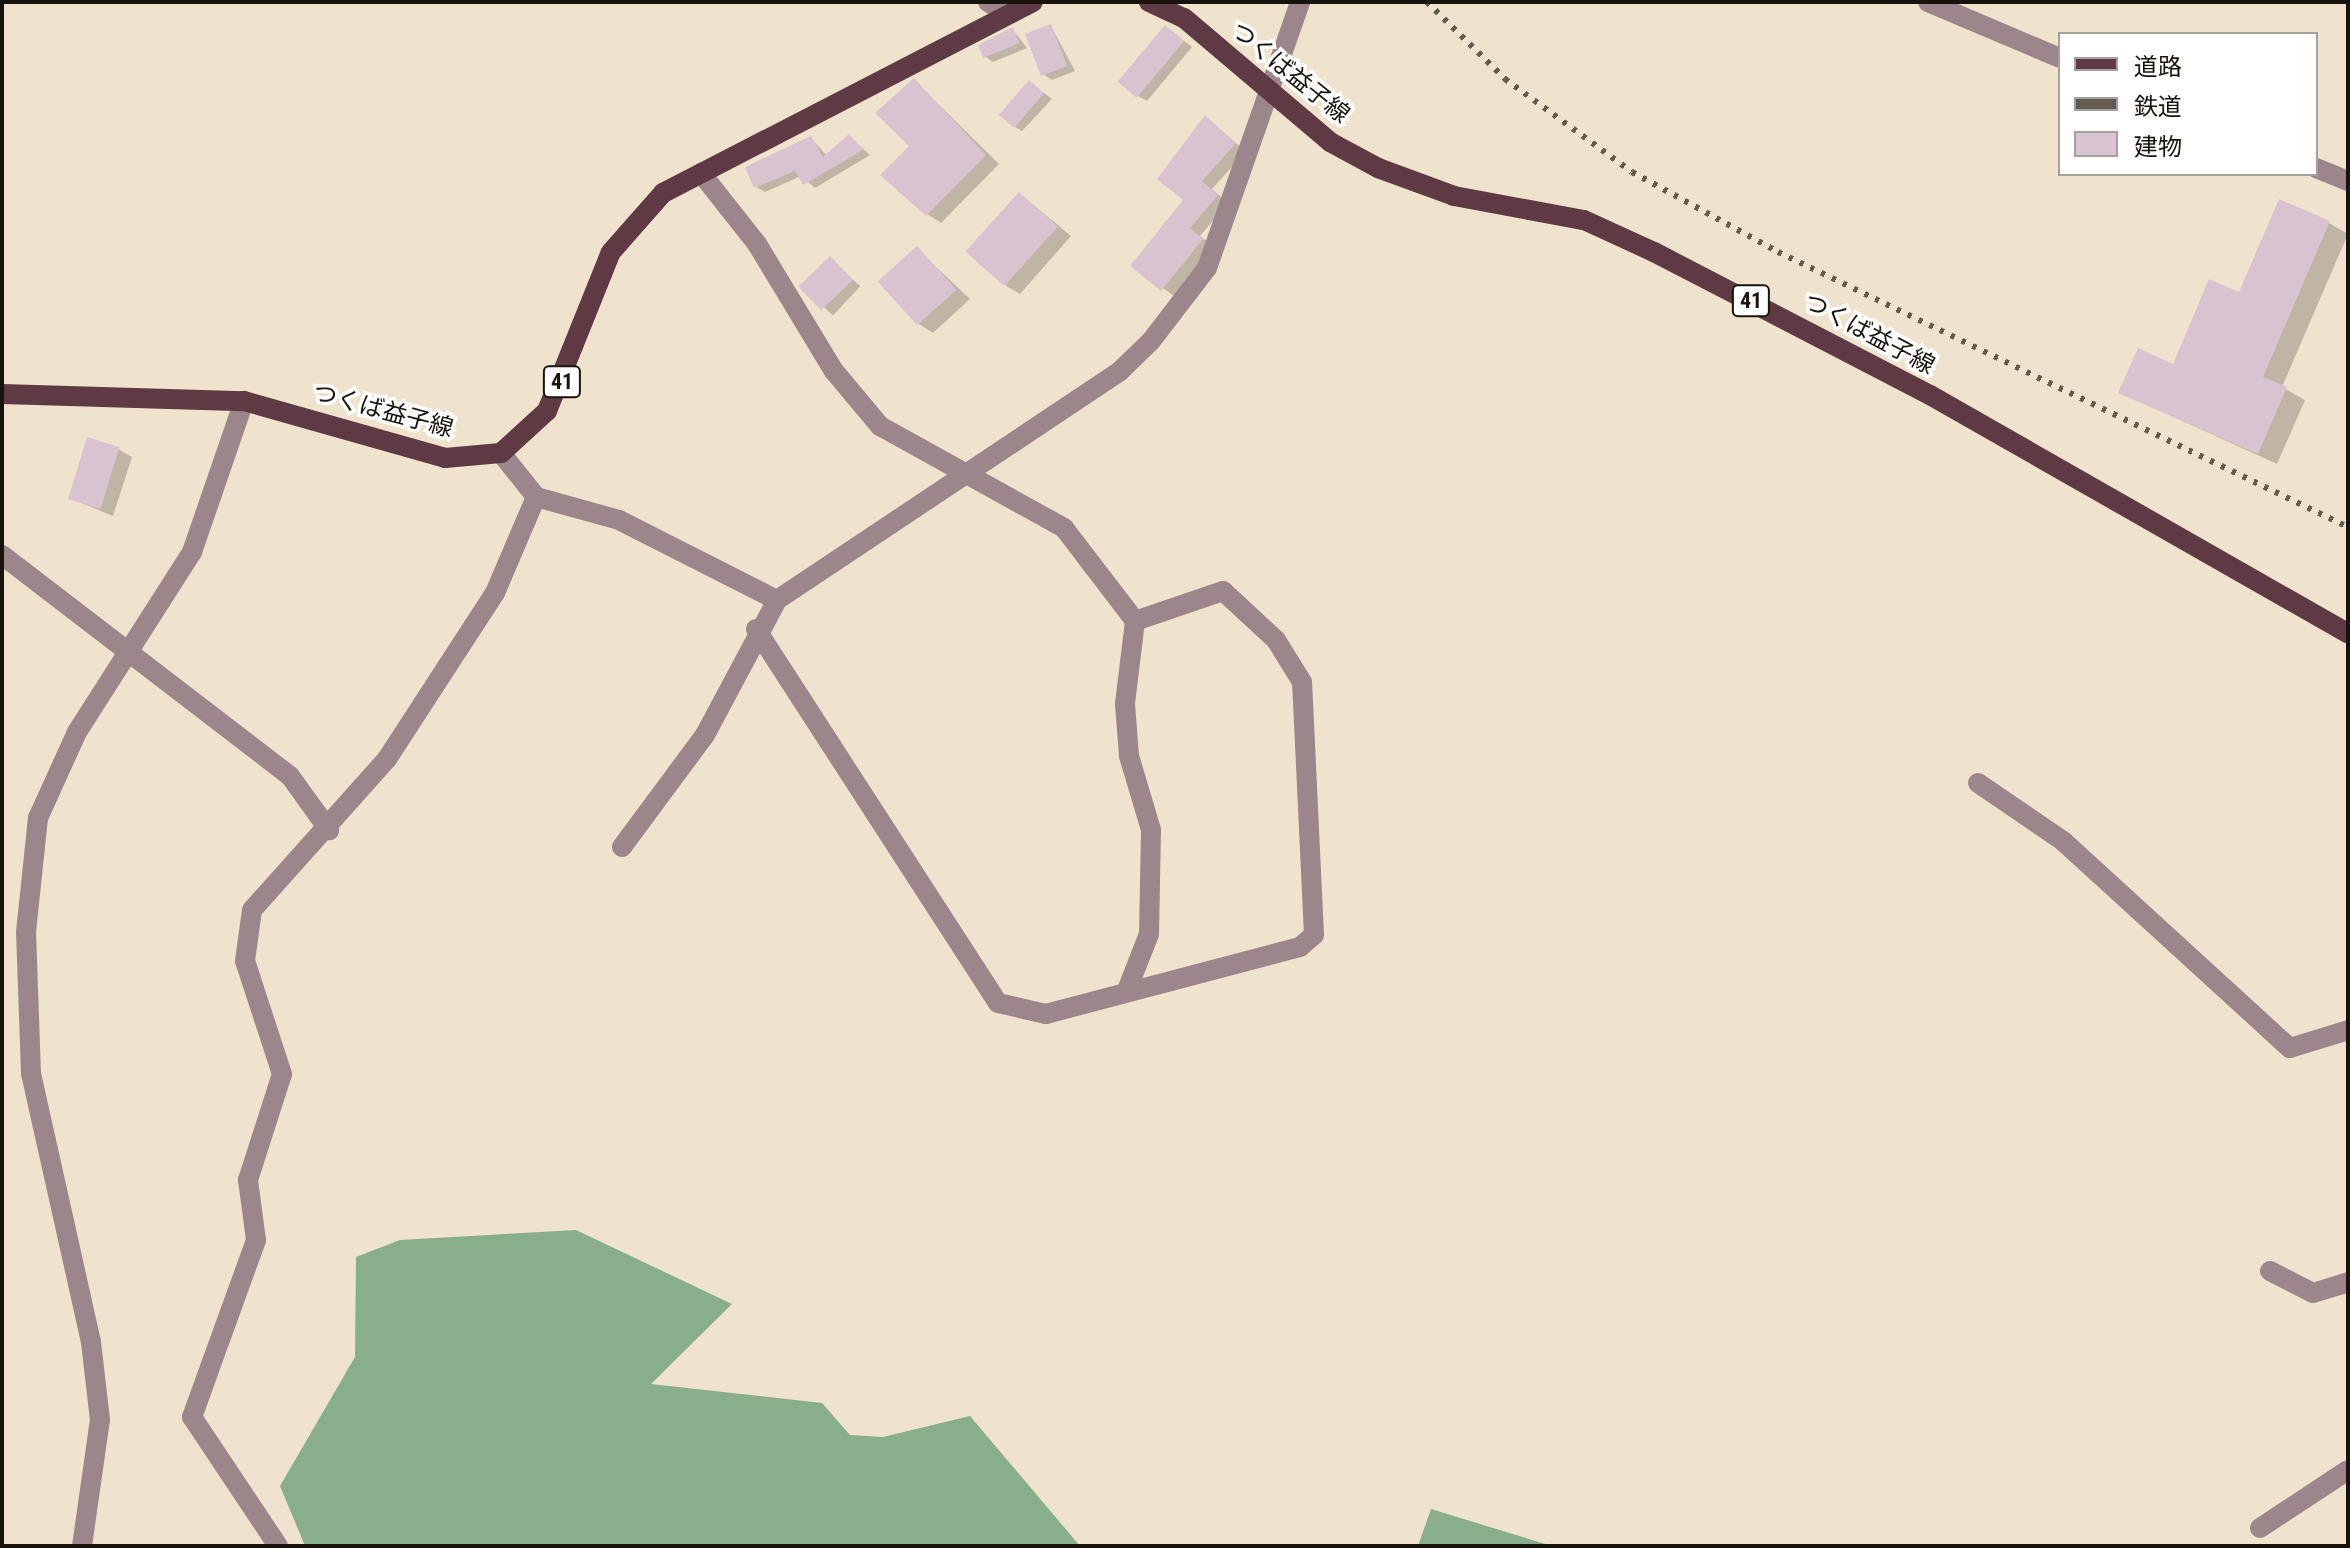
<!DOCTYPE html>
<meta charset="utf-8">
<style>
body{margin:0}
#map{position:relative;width:2350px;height:1548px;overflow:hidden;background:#f0e3ce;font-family:"Roboto Condensed","Noto Sans JP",sans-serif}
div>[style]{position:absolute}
.forest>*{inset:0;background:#89ae8c}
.shadow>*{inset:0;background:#0003;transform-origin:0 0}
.building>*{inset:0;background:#dac3d1;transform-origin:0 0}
.minor>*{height:20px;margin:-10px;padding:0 10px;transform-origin:10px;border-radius:10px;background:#9d868b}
.major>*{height:20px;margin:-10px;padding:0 10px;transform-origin:10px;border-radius:10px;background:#5f3a44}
.rail>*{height:6px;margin-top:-3px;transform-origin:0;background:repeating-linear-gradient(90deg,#635b4f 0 4px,transparent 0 12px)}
span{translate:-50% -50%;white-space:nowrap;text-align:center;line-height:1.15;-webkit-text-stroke:7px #fff;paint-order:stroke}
.shield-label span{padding:2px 6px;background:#fff;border:2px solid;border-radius:6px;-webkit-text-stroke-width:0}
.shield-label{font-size:22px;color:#18130c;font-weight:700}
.street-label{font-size:24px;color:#18130c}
.frame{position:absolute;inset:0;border:4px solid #18130c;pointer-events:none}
.legend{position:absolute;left:2058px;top:32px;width:260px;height:144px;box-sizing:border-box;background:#fff;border:2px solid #a3a19e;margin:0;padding:10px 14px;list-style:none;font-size:24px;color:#18130c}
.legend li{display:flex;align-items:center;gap:16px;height:40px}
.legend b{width:40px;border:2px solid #a3a19e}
</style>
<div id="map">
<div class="forest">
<i style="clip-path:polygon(576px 1230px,732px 1304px,651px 1384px,822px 1403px,850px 1435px,883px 1437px,970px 1416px,1080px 1546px,305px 1546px,280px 1486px,355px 1357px,356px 1257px,400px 1240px)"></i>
<i style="clip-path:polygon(1431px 1509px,1552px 1546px,1418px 1546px)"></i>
</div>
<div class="shadow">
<i style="clip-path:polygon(1051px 26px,1075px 71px,1052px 80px,1043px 74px)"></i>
<i style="clip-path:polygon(1012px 29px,1027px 48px,993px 62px,984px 56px)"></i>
<i style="clip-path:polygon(1174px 33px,1192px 47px,1147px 101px,1138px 96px)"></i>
<i style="clip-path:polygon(914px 80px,999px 164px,941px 223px,927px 214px,912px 146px)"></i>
<i style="clip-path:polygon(1030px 82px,1052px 99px,1022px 131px,1013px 126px)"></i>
<i style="clip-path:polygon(1205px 118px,1246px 151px,1212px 189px,1228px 203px,1200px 236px,1213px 246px,1174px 296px,1133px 266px,1185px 200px)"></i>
<i style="clip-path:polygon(849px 136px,870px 155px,815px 188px,801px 176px,765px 192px,756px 187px,811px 138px,827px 156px)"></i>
<i style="clip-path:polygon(1020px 194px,1071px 236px,1020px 294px,1006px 286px)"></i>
<i style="clip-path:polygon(2329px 223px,2348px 234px,2282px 387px,2305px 400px,2277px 464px,2121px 393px,2174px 366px,2240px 294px)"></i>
<i style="clip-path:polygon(917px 249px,970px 299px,933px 333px,919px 324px)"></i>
<i style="left:831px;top:259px;width:40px;height:40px;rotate:43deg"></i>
<i style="clip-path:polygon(118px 449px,132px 457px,113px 516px,69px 498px)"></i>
</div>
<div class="building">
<i style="left:1051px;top:24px;width:45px;height:28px;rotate:69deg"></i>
<i style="left:1165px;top:25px;width:25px;height:74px;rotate:40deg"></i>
<i style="clip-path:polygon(1013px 27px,1019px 43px,983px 58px,978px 45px)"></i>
<i style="clip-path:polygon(914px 78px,986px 155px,926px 216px,880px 175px,909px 146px,875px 113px)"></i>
<i style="left:1029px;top:80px;width:20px;height:46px;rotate:41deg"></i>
<i style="clip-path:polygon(1205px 115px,1236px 143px,1202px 181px,1218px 195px,1190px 228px,1203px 239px,1161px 291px,1130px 266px,1183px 200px,1157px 179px)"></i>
<i style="clip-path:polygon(849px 134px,863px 150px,803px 185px,795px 171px,754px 188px,745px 167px,811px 136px,823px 157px)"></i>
<i style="left:1019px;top:192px;width:52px;height:80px;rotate:42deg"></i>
<i style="clip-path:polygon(2279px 199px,2330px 221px,2263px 377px,2287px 387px,2258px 454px,2118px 393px,2138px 348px,2173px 364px,2209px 279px,2239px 292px)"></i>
<i style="left:917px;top:246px;width:59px;height:53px;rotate:48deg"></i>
<i style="left:830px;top:256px;width:33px;height:44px;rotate:46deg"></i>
<i style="left:87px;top:437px;width:34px;height:65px;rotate:17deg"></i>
</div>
<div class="minor">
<i style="left:988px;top:2px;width:19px;rotate:32deg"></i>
<i style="left:1928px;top:2px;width:143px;rotate:23deg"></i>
<i style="left:2316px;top:168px;width:35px;rotate:22deg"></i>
<i style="left:701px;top:173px;width:90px;rotate:51.7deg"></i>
<i style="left:757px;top:244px;width:149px;rotate:58.8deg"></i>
<i style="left:834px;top:371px;width:72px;rotate:50.1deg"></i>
<i style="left:880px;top:426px;width:210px;rotate:29deg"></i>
<i style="left:1064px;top:528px;width:117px;rotate:52.6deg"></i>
<i style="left:1135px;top:621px;width:84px;rotate:96.9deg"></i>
<i style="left:1125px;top:704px;width:52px;rotate:85.6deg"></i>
<i style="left:1129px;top:756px;width:77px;rotate:73.4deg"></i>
<i style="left:1151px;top:830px;width:104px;rotate:91.1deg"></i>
<i style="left:1149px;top:934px;width:60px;rotate:111.4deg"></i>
<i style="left:501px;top:453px;width:56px;rotate:51.5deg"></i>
<i style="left:536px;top:497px;width:86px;rotate:15.5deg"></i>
<i style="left:619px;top:520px;width:177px;rotate:26.9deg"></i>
<i style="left:2px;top:555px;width:363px;rotate:37.5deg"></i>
<i style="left:290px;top:776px;width:67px;rotate:54.2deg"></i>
<i style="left:756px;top:629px;width:445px;rotate:57.1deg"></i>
<i style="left:998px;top:1003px;width:49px;rotate:12.9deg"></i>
<i style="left:1046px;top:1014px;width:263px;rotate:-14.8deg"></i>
<i style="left:1300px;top:947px;width:18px;rotate:-41deg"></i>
<i style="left:1314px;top:935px;width:253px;rotate:-92.7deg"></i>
<i style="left:1302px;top:682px;width:49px;rotate:-121.8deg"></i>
<i style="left:1276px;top:640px;width:72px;rotate:-137.2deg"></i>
<i style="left:1223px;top:591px;width:93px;rotate:161.2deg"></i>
<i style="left:1978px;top:783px;width:103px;rotate:34.3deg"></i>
<i style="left:2063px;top:841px;width:307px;rotate:42.4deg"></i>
<i style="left:2290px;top:1048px;width:61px;rotate:-17.2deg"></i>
<i style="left:622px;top:847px;width:139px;rotate:-53.5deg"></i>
<i style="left:705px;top:735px;width:153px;rotate:-61.9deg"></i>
<i style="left:777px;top:600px;width:412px;rotate:-33.7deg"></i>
<i style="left:1120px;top:371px;width:43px;rotate:-44.1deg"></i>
<i style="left:1151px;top:341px;width:92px;rotate:-52.5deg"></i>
<i style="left:1207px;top:268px;width:282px;rotate:-70.7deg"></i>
<i style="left:2270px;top:1271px;width:48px;rotate:27.1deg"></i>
<i style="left:2313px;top:1293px;width:37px;rotate:-17deg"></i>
<i style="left:2260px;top:1528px;width:105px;rotate:-33.4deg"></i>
<i style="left:82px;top:1546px;width:127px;rotate:-81.9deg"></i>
<i style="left:100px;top:1420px;width:79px;rotate:-96.6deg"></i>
<i style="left:91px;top:1342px;width:275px;rotate:-102.6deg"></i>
<i style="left:31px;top:1074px;width:142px;rotate:-92deg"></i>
<i style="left:26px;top:932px;width:115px;rotate:-84deg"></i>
<i style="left:38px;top:818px;width:94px;rotate:-65.6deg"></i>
<i style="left:77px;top:732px;width:214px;rotate:-57.4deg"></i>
<i style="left:192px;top:552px;width:160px;rotate:-71deg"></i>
<i style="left:278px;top:1546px;width:155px;rotate:-123.7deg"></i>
<i style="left:192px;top:1417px;width:188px;rotate:-70.1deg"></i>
<i style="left:256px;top:1240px;width:61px;rotate:-97.6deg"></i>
<i style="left:248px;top:1180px;width:111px;rotate:-72.2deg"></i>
<i style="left:282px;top:1074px;width:119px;rotate:-108.1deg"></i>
<i style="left:245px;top:961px;width:51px;rotate:-82.2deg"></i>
<i style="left:252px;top:910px;width:203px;rotate:-48.2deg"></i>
<i style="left:387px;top:759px;width:198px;rotate:-57deg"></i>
<i style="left:495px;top:593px;width:104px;rotate:-66.9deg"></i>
</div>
<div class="major">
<i style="left:1149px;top:2px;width:38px;rotate:25deg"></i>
<i style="left:1184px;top:18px;width:192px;rotate:40.3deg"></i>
<i style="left:1330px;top:142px;width:55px;rotate:28.4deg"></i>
<i style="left:1378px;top:168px;width:81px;rotate:20.2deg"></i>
<i style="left:1454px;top:196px;width:132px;rotate:10.5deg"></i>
<i style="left:1584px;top:220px;width:77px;rotate:24.6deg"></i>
<i style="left:1654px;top:252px;width:311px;rotate:27.4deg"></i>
<i style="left:1930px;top:395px;width:481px;rotate:29.7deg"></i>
<i style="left:2px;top:394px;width:242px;rotate:1.7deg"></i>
<i style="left:244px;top:401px;width:209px;rotate:15.8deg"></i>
<i style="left:445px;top:458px;width:56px;rotate:-5.1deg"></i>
<i style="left:501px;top:453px;width:62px;rotate:-42.4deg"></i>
<i style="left:547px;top:411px;width:171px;rotate:-68.1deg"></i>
<i style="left:611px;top:252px;width:79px;rotate:-48.6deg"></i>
<i style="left:663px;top:193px;width:416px;rotate:-27.3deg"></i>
</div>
<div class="rail">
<i style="left:1427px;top:2px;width:110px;rotate:44.6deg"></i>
<i style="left:1505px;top:79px;width:157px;rotate:36.2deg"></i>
<i style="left:1632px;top:172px;width:166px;rotate:28.7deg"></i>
<i style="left:1778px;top:252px;width:633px;rotate:25.76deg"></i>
</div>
<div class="shield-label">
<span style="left:1751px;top:301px">41</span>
<span style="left:562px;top:382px">41</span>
</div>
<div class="street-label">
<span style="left:1290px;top:73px;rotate:39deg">つくば益子線</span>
<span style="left:1869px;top:334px;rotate:28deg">つくば益子線</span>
<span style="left:383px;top:411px;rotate:15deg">つくば益子線</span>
</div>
<div class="frame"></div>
<ul class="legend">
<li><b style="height:10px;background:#5f3a44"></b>道路</li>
<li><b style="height:10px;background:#635b4f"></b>鉄道</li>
<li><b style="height:22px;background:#dac3d1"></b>建物</li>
</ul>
</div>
